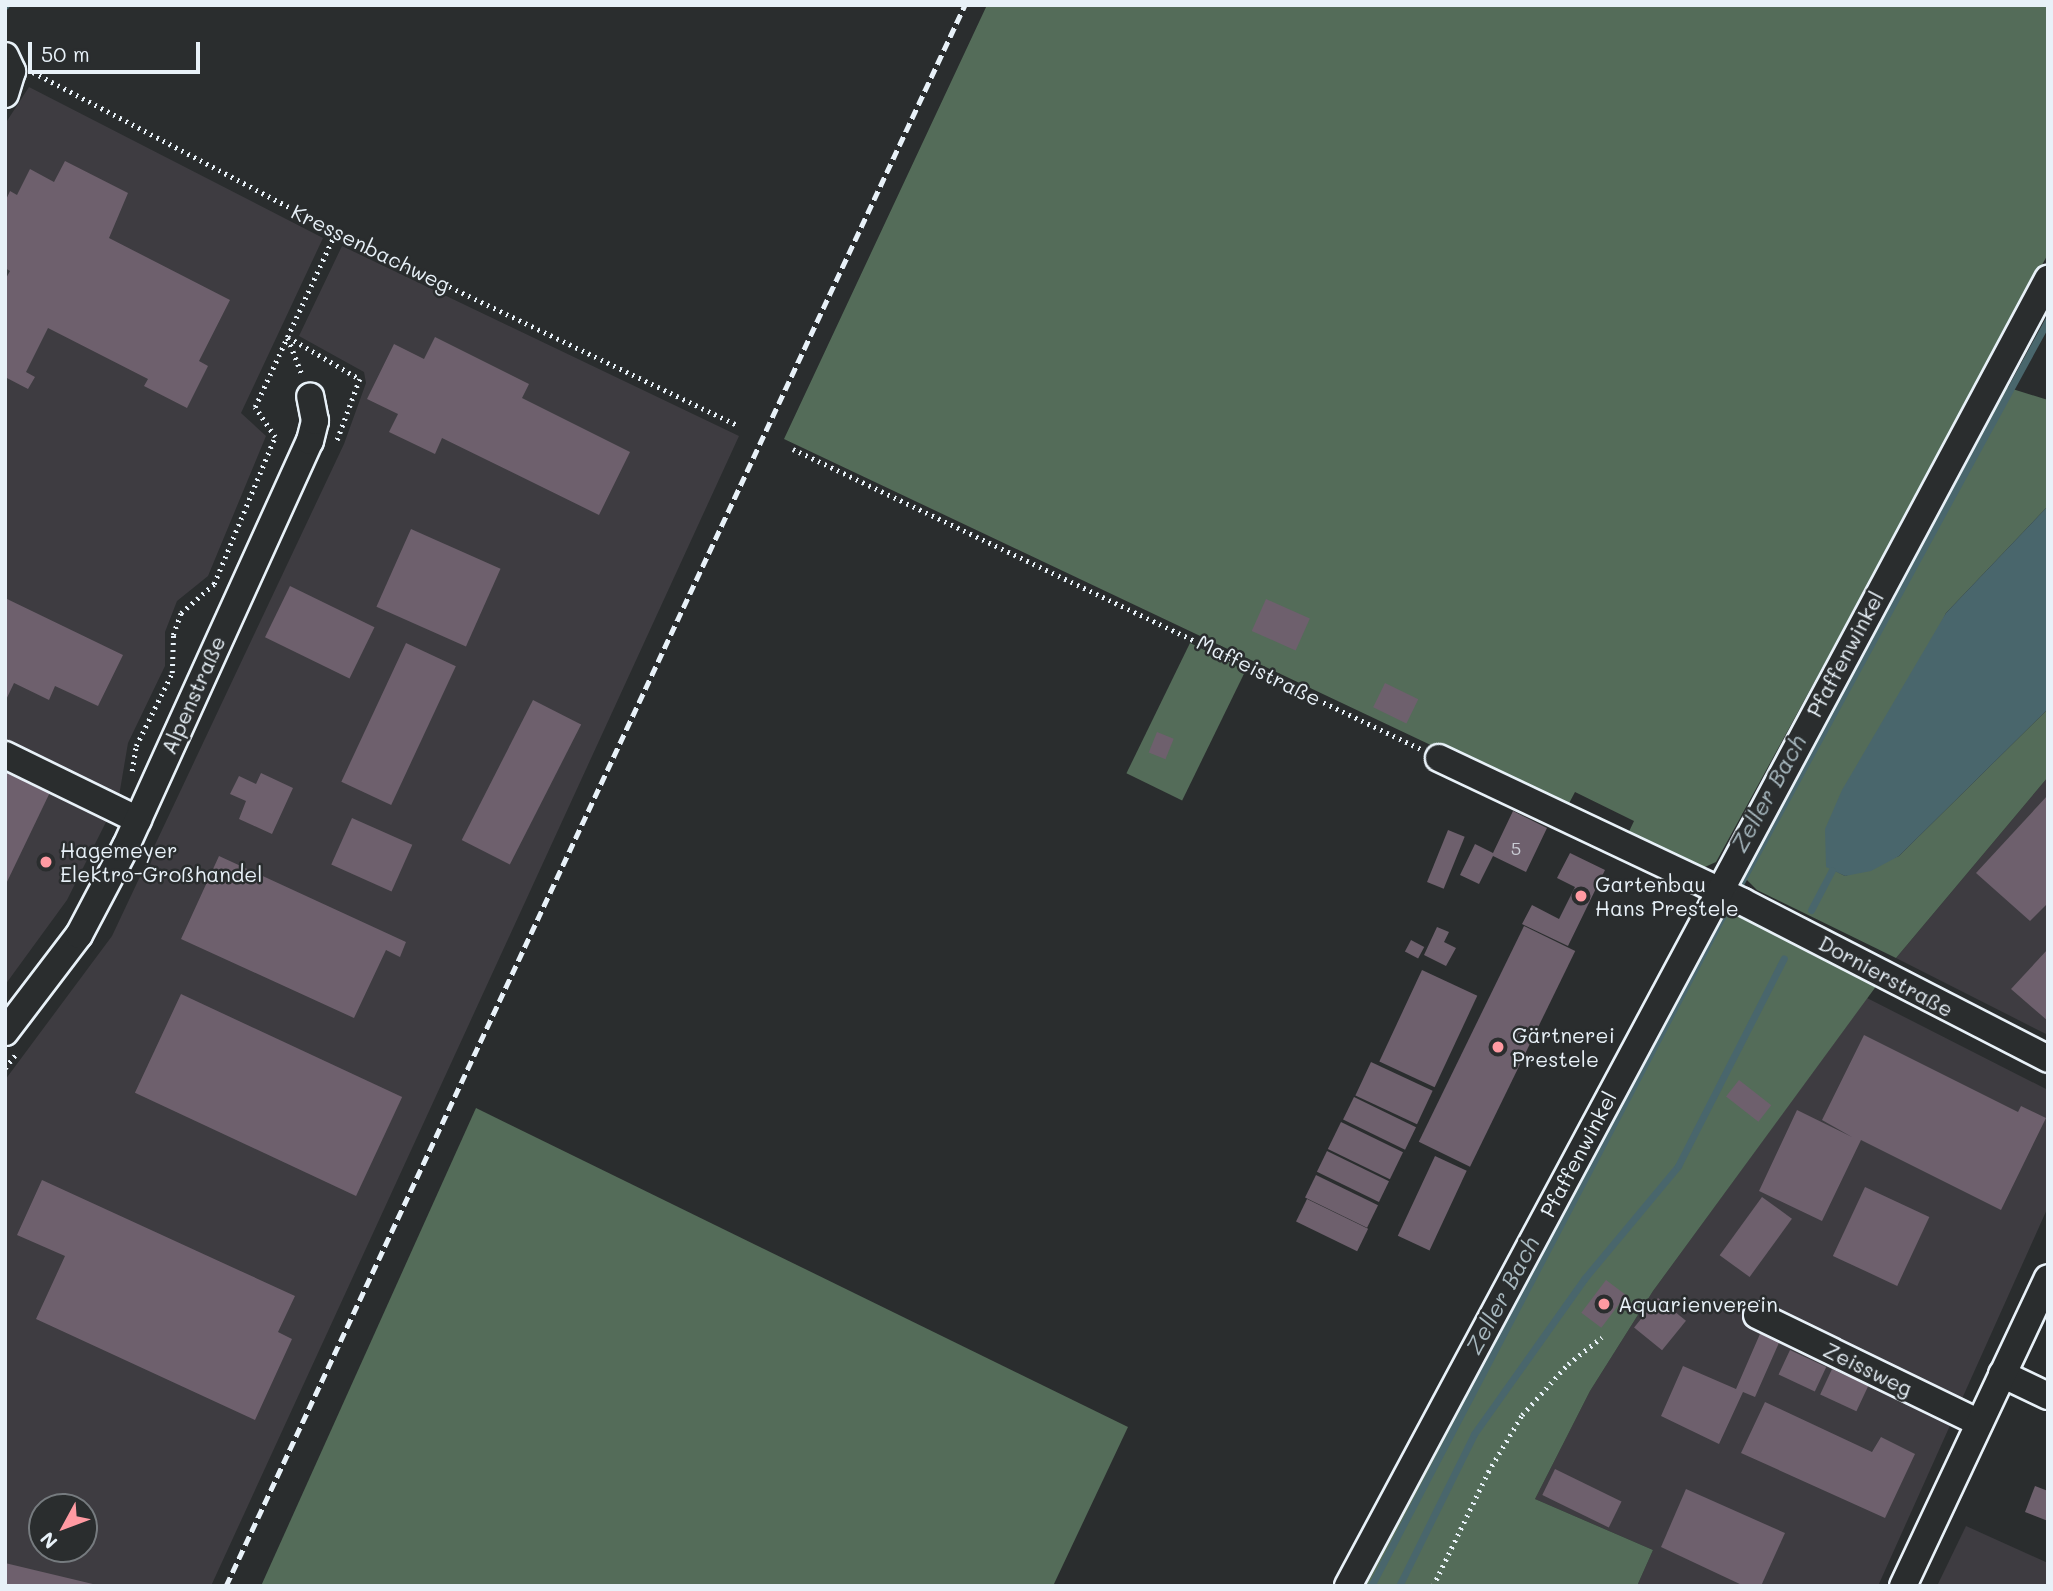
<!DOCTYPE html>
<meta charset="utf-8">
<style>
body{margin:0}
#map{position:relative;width:2053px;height:1591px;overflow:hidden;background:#2a2d2e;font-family:Mali,sans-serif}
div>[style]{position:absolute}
.built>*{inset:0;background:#3e3c41}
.green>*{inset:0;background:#546c59;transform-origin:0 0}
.water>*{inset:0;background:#49666c}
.stream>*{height:7px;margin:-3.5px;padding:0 3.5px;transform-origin:3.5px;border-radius:3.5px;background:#49666c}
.building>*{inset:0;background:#6e606d;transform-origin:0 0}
.path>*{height:4.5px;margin-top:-2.25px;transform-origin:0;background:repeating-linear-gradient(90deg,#e8f1f8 0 2px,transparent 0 7px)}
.roads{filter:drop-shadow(2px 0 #e8f1f8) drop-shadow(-2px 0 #e8f1f8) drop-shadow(0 2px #e8f1f8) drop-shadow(0 -2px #e8f1f8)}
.minor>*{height:26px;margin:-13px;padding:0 13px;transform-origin:13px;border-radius:13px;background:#2a2d2e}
.rail>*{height:5px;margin-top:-2.5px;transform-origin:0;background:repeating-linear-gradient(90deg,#e8f1f8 0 10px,transparent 0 15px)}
.dots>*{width:19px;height:19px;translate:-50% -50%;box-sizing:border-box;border:4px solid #2a2d2e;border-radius:50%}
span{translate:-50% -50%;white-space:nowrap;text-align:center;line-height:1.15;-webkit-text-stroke:5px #2a2d2e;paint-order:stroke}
.number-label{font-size:18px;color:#cacdd5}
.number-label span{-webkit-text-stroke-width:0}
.street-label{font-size:21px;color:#e8f1f8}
.poi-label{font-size:21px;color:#e8f1f8}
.left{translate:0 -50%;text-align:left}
.water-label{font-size:23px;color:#a8b9c0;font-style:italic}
.frame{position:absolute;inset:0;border:7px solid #e8f1f8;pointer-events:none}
.north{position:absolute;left:28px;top:1493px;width:70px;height:70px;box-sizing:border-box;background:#2a2d2e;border:2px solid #767b7f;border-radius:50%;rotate:229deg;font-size:19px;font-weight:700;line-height:28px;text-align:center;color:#e8f1f8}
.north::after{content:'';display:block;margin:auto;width:24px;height:32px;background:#ff9aa2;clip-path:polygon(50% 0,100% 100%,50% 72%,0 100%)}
.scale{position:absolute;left:28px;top:42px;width:172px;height:32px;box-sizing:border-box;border:4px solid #e8f1f8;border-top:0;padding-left:9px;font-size:21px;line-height:24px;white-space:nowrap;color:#e8f1f8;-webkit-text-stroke:5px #2a2d2e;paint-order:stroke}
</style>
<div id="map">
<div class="built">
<i style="clip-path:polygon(29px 87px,323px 238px,241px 413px,266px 436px,208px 576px,177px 601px,165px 632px,165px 666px,128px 743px,119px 796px,67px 900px,5px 985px,5px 124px)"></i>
<i style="clip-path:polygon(evenodd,342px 246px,739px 436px,211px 1586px,5px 1586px,5px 1080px,112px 936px,344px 444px,366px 383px,364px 372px,299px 336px,342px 246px,42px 1507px,84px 1507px,84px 1549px,42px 1549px,42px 1507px)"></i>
<i style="clip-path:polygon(2048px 777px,2048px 1035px,1896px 958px)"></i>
<i style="clip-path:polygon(1867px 998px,2048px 1090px,2048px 1207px,1878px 1586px,1637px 1586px,1653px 1550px,1535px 1499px,1590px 1391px,1653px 1291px)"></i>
<i style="clip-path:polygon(1966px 1526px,2048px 1563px,2048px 1586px,1937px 1586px)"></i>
</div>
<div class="green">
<i style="clip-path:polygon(987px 5px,2048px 5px,2048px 254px,1716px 862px,1696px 871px,1626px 838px,1634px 821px,1575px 792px,1566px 809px,784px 439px)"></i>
<i style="clip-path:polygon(2003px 386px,2048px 400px,2048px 506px,1946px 613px,1826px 866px,1845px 876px,1899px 856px,2048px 709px,2048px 777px,1896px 958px,1757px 890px,1747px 880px,1745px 869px)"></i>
<i style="left:1190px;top:643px;width:62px;height:145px;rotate:26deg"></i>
<i style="clip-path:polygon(1732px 911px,1877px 985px,1653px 1291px,1590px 1391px,1535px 1499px,1653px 1550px,1637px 1586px,1354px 1586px,1722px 912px)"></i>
<i style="clip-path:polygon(476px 1108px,1128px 1427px,1053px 1586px,261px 1586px)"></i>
</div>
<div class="water">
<i style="clip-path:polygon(2048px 506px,2048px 709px,1899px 856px,1871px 871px,1845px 876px,1826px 867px,1825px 829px,1842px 790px,1946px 613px)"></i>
</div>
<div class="stream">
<i style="left:5px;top:6px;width:1px;rotate:-45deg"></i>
<i style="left:1811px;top:910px;width:45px;rotate:-62.3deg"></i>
<i style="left:1371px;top:1586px;width:755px;rotate:-62.32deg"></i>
<i style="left:1722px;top:917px;width:680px;rotate:-61.36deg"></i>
<i style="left:1399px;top:1586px;width:169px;rotate:-63.7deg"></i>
<i style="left:1474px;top:1434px;width:190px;rotate:-54.6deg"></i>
<i style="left:1584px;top:1279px;width:147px;rotate:-50.2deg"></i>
<i style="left:1678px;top:1166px;width:233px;rotate:-63deg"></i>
</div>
<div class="building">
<i style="clip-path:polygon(65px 161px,128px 193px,109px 238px,230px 300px,199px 361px,208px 366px,187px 408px,144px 386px,148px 379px,48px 328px,26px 372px,35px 377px,28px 389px,5px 377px,5px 280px,10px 271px,5px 268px,5px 202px,10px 191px,17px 195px,30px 169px,54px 182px)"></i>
<i style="clip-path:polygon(435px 337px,529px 384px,522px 398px,630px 452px,599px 515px,442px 438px,435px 454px,389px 432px,398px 414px,367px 399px,394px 344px,424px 359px)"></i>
<i style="left:411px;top:529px;width:98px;height:85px;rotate:24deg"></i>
<i style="left:290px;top:586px;width:94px;height:57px;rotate:26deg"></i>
<i style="clip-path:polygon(5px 598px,123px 655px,98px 706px,55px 686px,49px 700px,14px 683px,5px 702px)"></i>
<i style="left:1266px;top:599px;width:48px;height:35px;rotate:24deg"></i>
<i style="left:406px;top:643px;width:55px;height:153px;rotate:25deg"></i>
<i style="left:1385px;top:683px;width:37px;height:27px;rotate:26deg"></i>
<i style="left:533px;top:700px;width:54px;height:157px;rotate:27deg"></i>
<i style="left:1157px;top:732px;width:18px;height:22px;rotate:22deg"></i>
<i style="clip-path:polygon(5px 763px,53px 786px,5px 886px)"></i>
<i style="clip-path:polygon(261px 773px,293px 788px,272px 834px,239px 819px,246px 801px,230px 794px,239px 776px,256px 784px)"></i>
<i style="clip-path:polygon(2048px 795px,2048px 903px,2030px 921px,1976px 873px)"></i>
<i style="clip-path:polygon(1513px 811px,1547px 828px,1526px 872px,1493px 856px,1479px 884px,1460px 875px,1475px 844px,1493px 853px)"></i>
<i style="left:352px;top:818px;width:66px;height:51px;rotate:24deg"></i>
<i style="left:1448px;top:830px;width:18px;height:56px;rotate:22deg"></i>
<i style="clip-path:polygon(1570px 853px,1605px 870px,1568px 946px,1522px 924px,1532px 905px,1559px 919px,1575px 887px,1557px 878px)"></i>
<i style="clip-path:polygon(219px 856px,406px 942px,400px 957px,386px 950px,354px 1018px,181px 939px)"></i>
<i style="left:1524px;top:926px;width:57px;height:240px;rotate:26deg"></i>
<i style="clip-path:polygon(1437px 927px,1449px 932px,1444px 942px,1456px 948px,1446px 966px,1424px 955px)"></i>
<i style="left:1411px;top:940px;width:15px;height:13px;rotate:28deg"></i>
<i style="clip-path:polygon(2048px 949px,2048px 1021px,2011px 989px)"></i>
<i style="left:1422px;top:970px;width:61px;height:101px;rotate:25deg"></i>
<i style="left:181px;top:994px;width:244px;height:109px;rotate:25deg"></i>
<i style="clip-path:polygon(1864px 1035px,2018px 1112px,2021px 1106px,2046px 1118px,2001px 1210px,1861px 1140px,1822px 1221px,1759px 1191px,1797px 1110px,1852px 1137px,1822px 1120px)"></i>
<i style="left:1371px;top:1062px;width:68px;height:37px;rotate:25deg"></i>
<i style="left:1739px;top:1080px;width:41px;height:21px;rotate:38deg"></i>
<i style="left:1354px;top:1097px;width:69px;height:25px;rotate:26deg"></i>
<i style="left:1341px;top:1122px;width:69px;height:30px;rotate:26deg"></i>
<i style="left:1327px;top:1151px;width:69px;height:23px;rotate:26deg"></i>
<i style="left:1435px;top:1156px;width:35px;height:88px;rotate:25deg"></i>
<i style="left:1316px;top:1175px;width:69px;height:25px;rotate:26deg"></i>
<i style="clip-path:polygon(42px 1180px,295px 1296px,278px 1332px,292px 1339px,255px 1420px,36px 1319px,65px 1256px,17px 1235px)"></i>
<i style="left:1865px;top:1187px;width:71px;height:76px;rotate:25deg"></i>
<i style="left:1762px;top:1197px;width:37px;height:72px;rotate:36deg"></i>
<i style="left:1307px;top:1199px;width:68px;height:25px;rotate:26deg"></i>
<i style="left:1606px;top:1280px;width:25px;height:41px;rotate:37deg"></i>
<i style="left:1658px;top:1298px;width:36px;height:38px;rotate:39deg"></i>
<i style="clip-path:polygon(1763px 1327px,1782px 1336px,1755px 1397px,1743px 1392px,1719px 1444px,1661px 1416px,1683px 1366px,1736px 1389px)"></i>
<i style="left:1790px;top:1350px;width:40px;height:27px;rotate:25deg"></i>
<i style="left:1832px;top:1369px;width:40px;height:28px;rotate:25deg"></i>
<i style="clip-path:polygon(1765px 1402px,1872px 1452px,1881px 1437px,1915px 1454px,1885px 1518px,1741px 1453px)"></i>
<i style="left:1555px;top:1469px;width:74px;height:29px;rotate:26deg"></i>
<i style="clip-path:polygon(2035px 1486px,2048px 1491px,2048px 1521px,2025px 1512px)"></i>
<i style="clip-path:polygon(1686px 1489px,1785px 1533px,1761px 1586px,1744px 1586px,1661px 1547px)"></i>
<i style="clip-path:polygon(5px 1563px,97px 1585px,97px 1586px,5px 1586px)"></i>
</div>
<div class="path">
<i style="left:33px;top:72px;width:343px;rotate:27.8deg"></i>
<i style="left:336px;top:232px;width:447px;rotate:25.7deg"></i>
<i style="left:288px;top:337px;width:83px;rotate:30.3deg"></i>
<i style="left:360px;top:379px;width:69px;rotate:110.3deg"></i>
<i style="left:288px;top:338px;width:40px;rotate:69deg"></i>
<i style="left:793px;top:449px;width:696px;rotate:25.53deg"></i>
<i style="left:132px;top:771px;width:25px;rotate:-81deg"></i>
<i style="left:136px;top:746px;width:81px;rotate:-63.7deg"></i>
<i style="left:172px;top:673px;width:38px;rotate:-88deg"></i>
<i style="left:173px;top:635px;width:23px;rotate:-70deg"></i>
<i style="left:181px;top:613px;width:44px;rotate:-41.3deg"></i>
<i style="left:214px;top:584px;width:159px;rotate:-67.5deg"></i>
<i style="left:275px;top:437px;width:36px;rotate:-124deg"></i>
<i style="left:255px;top:407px;width:193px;rotate:-65.2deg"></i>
<i style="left:5px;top:1068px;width:18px;rotate:-52deg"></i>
<i style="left:1433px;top:1586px;width:127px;rotate:-64.2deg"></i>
<i style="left:1488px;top:1472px;width:66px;rotate:-59.2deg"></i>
<i style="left:1522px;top:1415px;width:69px;rotate:-48deg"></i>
<i style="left:1568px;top:1364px;width:43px;rotate:-38.5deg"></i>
</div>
<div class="roads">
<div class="minor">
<i style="left:5px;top:56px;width:17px;rotate:65deg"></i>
<i style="left:12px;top:71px;width:24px;rotate:107deg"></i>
<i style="left:5px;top:755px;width:148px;rotate:26deg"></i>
<i style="left:1439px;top:758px;width:336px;rotate:25.3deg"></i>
<i style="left:1743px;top:902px;width:343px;rotate:27.2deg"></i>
<i style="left:5px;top:1032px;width:122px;rotate:-52.7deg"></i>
<i style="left:79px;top:935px;width:101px;rotate:-62.2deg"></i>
<i style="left:126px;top:846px;width:445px;rotate:-65.6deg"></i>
<i style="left:310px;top:441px;width:21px;rotate:-76deg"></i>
<i style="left:315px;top:421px;width:25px;rotate:-101deg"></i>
<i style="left:1757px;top:1315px;width:247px;rotate:25.9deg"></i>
<i style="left:2002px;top:1374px;width:51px;rotate:25.6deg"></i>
<i style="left:1348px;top:1586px;width:1483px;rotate:-61.83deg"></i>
<i style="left:1903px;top:1586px;width:340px;rotate:-64.8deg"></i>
</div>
</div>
<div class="rail">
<i style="left:226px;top:1586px;width:1745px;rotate:-64.95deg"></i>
</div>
<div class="dots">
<i style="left:46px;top:862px;background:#ff9aa2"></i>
<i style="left:1581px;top:896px;background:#ff9aa2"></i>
<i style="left:1498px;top:1047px;background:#ff9aa2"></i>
<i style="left:1604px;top:1304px;background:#ff9aa2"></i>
</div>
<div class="number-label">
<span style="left:1516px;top:848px">5</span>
</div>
<div class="street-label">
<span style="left:371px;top:248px;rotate:26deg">Kressenbachweg</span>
<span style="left:1845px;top:654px;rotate:-62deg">Pfaffenwinkel</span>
<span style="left:1259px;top:670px;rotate:26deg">Maffeistraße</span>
<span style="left:193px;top:695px;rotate:-66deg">Alpenstraße</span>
<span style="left:1886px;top:976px;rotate:28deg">Dornierstraße</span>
<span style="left:1578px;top:1154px;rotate:-62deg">Pfaffenwinkel</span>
<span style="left:1868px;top:1369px;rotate:26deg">Zeissweg</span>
</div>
<div class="poi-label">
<span class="left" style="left:60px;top:862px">Hagemeyer<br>Elektro-Großhandel</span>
<span class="left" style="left:1595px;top:896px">Gartenbau<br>Hans Prestele</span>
<span class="left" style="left:1512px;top:1047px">Gärtnerei<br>Prestele</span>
<span class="left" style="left:1618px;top:1304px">Aquarienverein</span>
</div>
<div class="water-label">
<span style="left:1768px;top:793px;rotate:-61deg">Zeller Bach</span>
<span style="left:1502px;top:1295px;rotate:-62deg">Zeller Bach</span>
</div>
<div class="frame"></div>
<div class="north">N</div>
<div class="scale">50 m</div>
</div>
